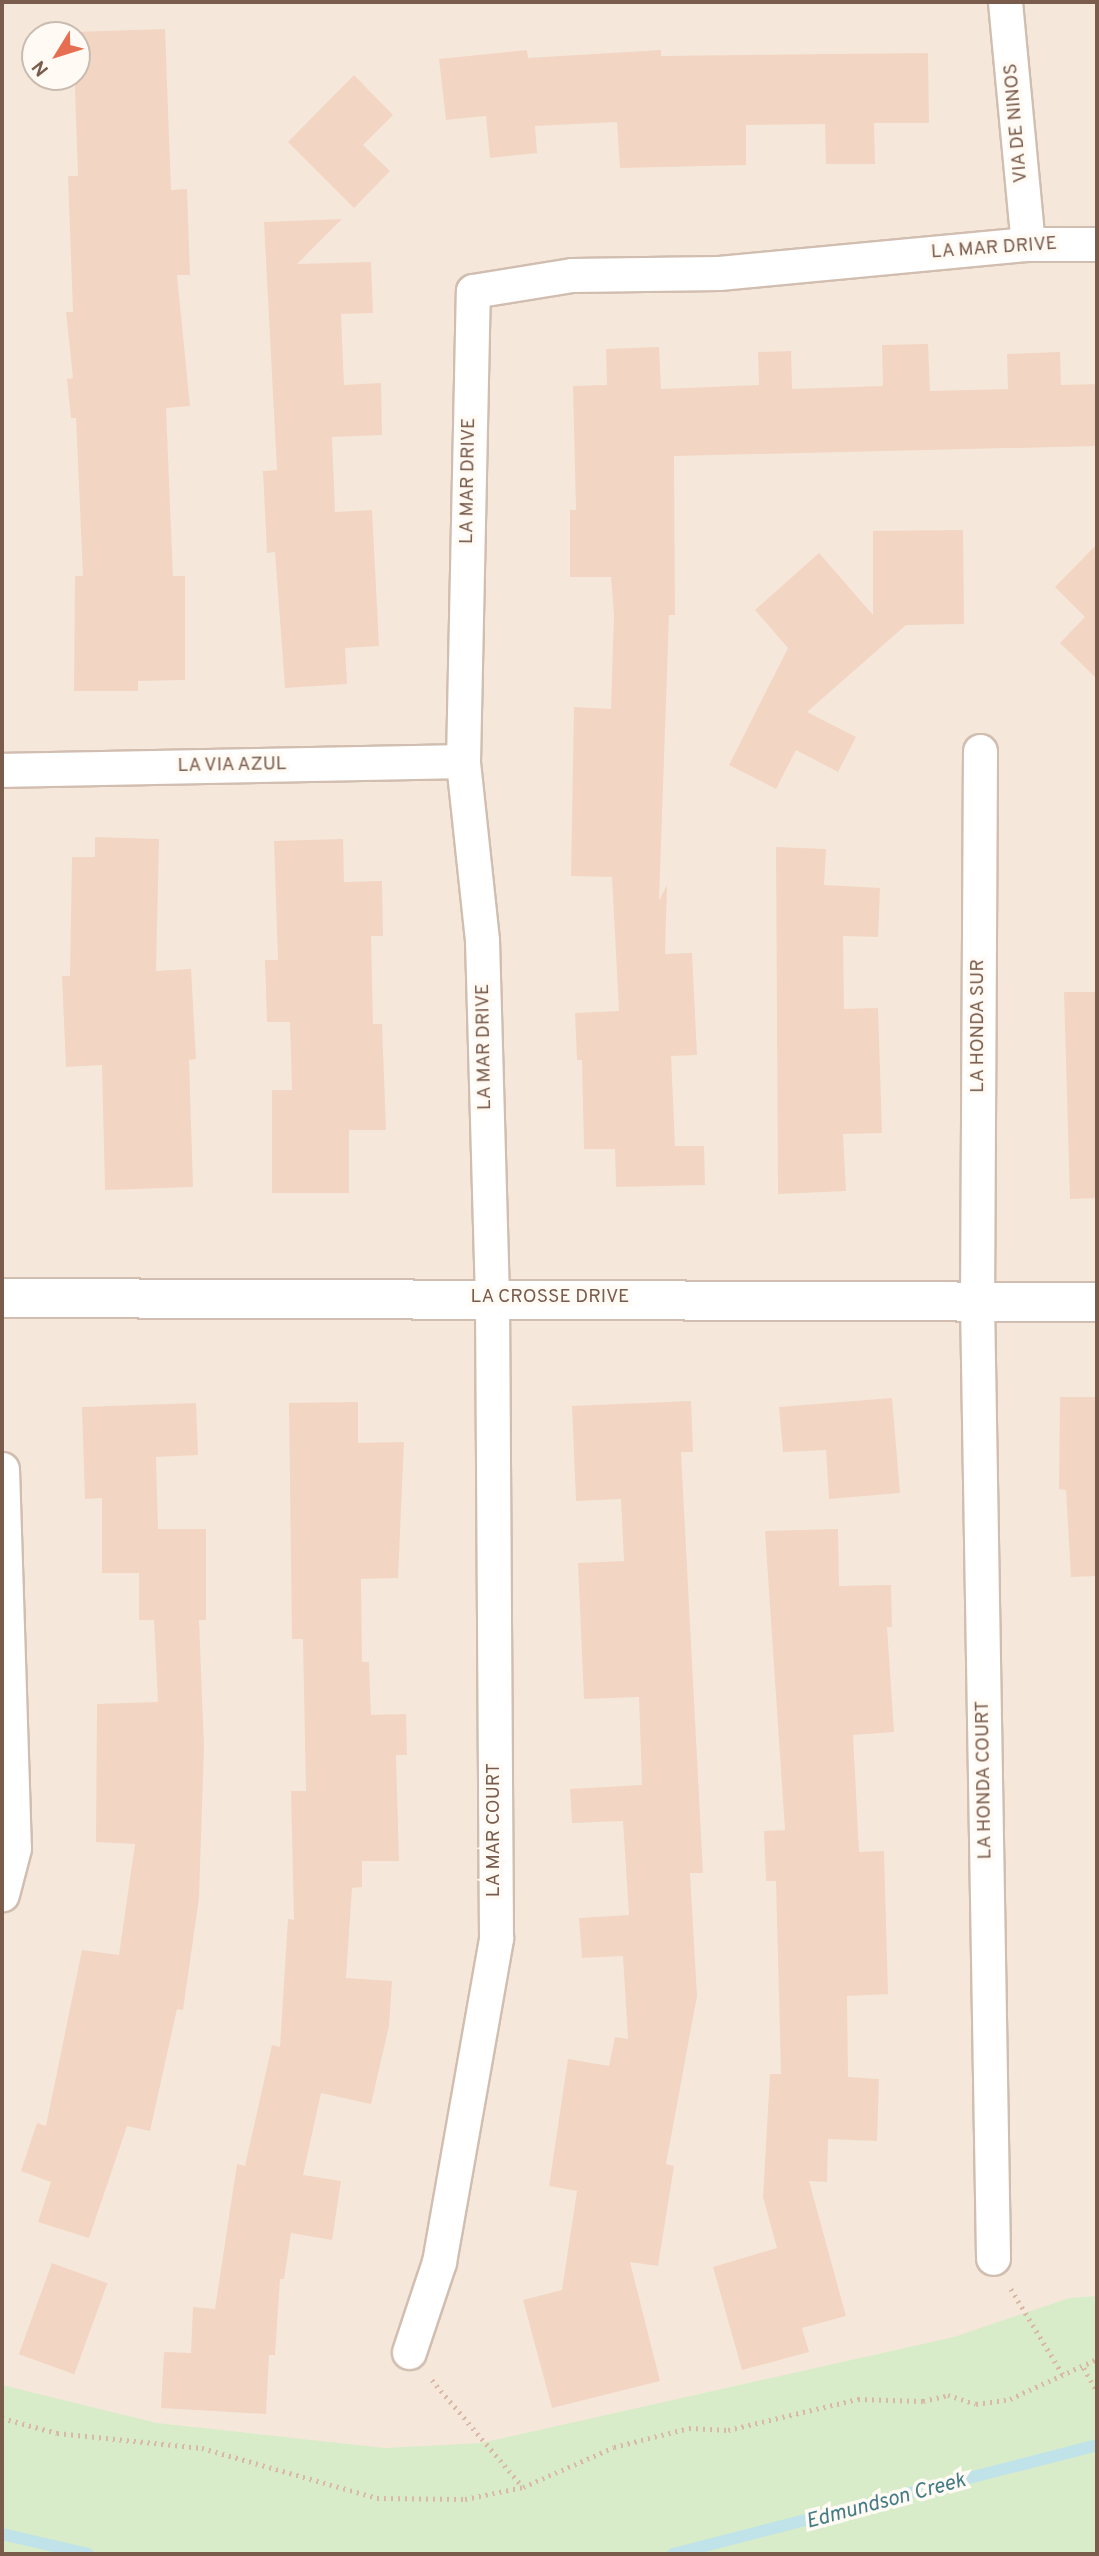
<!DOCTYPE html>
<style>
body{margin:0}
#map{position:relative;width:1099px;height:2556px;overflow:hidden;background:#fdf6ec;font-family:Overpass,sans-serif}
div>[style]{position:absolute}
.residential>*{inset:0;background:#f5e8da}
.green>*{inset:0;background:#d8ecc9}
.stream>*{height:12px;margin:-6px;padding:0 6px;transform-origin:6px;border-radius:6px;background:#bfe3e8}
.building>*{inset:0;background:#f3d5c3;transform-origin:0 0}
.path>*{height:4.5px;margin-top:-2.25px;transform-origin:0;background:repeating-linear-gradient(90deg,#d9b8a5 0 2px,transparent 0 7px)}
.roads{filter:drop-shadow(2px 0 #d1beb0) drop-shadow(-2px 0 #d1beb0) drop-shadow(0 2px #d1beb0) drop-shadow(0 -2px #d1beb0)}
.minor>*{height:33px;margin:-16.5px;padding:0 16.5px;transform-origin:16.5px;border-radius:16.5px;background:#fff}
.tertiary>*{height:38px;margin:-19px;padding:0 19px;transform-origin:19px;border-radius:19px;background:#fff}
span{translate:-50% -50%;white-space:nowrap;text-align:center;line-height:1.15;-webkit-text-stroke:7px #fffaf3;paint-order:stroke}
.street-label{font-size:19px;color:#7a5c4d}
.water-label{font-size:21px;color:#437c86;font-style:italic}
.frame{position:absolute;inset:0;border:4px solid #7a5c4d;pointer-events:none}
.north{position:absolute;left:21px;top:21px;width:70px;height:70px;box-sizing:border-box;background:#fffaf3;border:2px solid #cabbb1;border-radius:50%;rotate:232deg;font-size:19px;font-weight:700;line-height:28px;text-align:center;color:#7a5c4d}
.north::after{content:'';display:block;margin:auto;width:24px;height:32px;background:#e76f51;clip-path:polygon(50% 0,100% 100%,50% 72%,0 100%)}
</style>
<div id="map">
<div class="residential">
<i style="clip-path:polygon(evenodd,2px 2px,1097px 2px,1097px 2427px,2px 2490px,2px 2px,35px 35px,77px 35px,77px 77px,35px 77px,35px 35px)"></i>
</div>
<div class="green">
<i style="clip-path:polygon(1097px 2296px,1097px 2554px,2px 2554px,2px 2385px,157px 2423px,385px 2448px,481px 2443px,954px 2337px,1069px 2298px)"></i>
</div>
<div class="stream">
<i style="left:2px;top:2534px;width:88px;rotate:13.1deg"></i>
<i style="left:673px;top:2554px;width:438px;rotate:-14.4deg"></i>
</div>
<div class="building">
<i style="clip-path:polygon(165px 29px,171px 190px,187px 189px,190px 275px,177px 275px,190px 406px,166px 408px,173px 576px,185px 576px,185px 680px,138px 681px,138px 691px,74px 691px,75px 576px,83px 576px,76px 418px,71px 418px,67px 379px,73px 378px,66px 312px,73px 312px,68px 176px,78px 176px,73px 32px)"></i>
<i style="clip-path:polygon(527px 50px,528px 58px,661px 50px,661px 56px,928px 53px,929px 123px,874px 123px,875px 164px,826px 164px,825px 124px,746px 125px,746px 165px,620px 168px,617px 122px,535px 126px,537px 153px,490px 158px,486px 116px,446px 120px,439px 59px)"></i>
<i style="clip-path:polygon(354px 75px,393px 115px,363px 145px,390px 171px,354px 208px,288px 142px)"></i>
<i style="clip-path:polygon(342px 219px,297px 264px,371px 262px,373px 313px,341px 314px,344px 385px,381px 383px,382px 435px,332px 437px,335px 512px,372px 510px,379px 646px,345px 648px,347px 684px,285px 688px,275px 552px,267px 553px,263px 471px,277px 470px,264px 222px)"></i>
<i style="clip-path:polygon(928px 344px,930px 391px,1008px 389px,1007px 354px,1060px 352px,1061px 385px,1097px 384px,1097px 446px,674px 456px,675px 615px,669px 615px,659px 901px,667px 885px,665px 954px,692px 953px,697px 1055px,671px 1056px,675px 1146px,704px 1146px,705px 1185px,616px 1187px,615px 1149px,584px 1149px,582px 1060px,577px 1060px,575px 1013px,619px 1011px,612px 877px,571px 876px,574px 707px,611px 709px,614px 615px,611px 577px,570px 577px,570px 510px,576px 510px,573px 386px,607px 385px,606px 349px,659px 347px,661px 389px,759px 385px,758px 352px,791px 351px,792px 389px,883px 386px,882px 345px)"></i>
<i style="clip-path:polygon(963px 530px,964px 624px,906px 625px,807px 712px,856px 737px,838px 772px,796px 750px,776px 789px,729px 765px,788px 648px,755px 610px,819px 553px,873px 615px,873px 531px)"></i>
<i style="clip-path:polygon(1097px 544px,1097px 679px,1060px 643px,1085px 617px,1055px 587px)"></i>
<i style="clip-path:polygon(95px 837px,159px 839px,156px 971px,191px 969px,196px 1059px,189px 1060px,193px 1187px,105px 1190px,102px 1065px,66px 1067px,62px 976px,70px 976px,72px 857px,95px 857px)"></i>
<i style="clip-path:polygon(343px 839px,344px 882px,382px 881px,383px 936px,371px 936px,373px 1024px,382px 1024px,386px 1130px,349px 1130px,349px 1193px,272px 1193px,272px 1090px,292px 1090px,290px 1022px,267px 1022px,265px 960px,278px 960px,274px 841px)"></i>
<i style="clip-path:polygon(776px 847px,826px 849px,824px 885px,880px 888px,878px 937px,843px 936px,844px 1009px,878px 1008px,882px 1133px,843px 1134px,846px 1191px,778px 1194px)"></i>
<i style="clip-path:polygon(1064px 992px,1097px 992px,1097px 1198px,1070px 1199px)"></i>
<i style="clip-path:polygon(1060px 1397px,1097px 1397px,1097px 1576px,1071px 1577px,1066px 1490px,1059px 1489px)"></i>
<i style="clip-path:polygon(892px 1398px,900px 1493px,829px 1499px,826px 1450px,783px 1452px,779px 1407px)"></i>
<i style="clip-path:polygon(691px 1401px,693px 1452px,681px 1452px,703px 1873px,690px 1873px,697px 1996px,666px 2164px,674px 2166px,658px 2266px,630px 2262px,660px 2381px,552px 2408px,523px 2300px,562px 2290px,577px 2191px,549px 2186px,568px 2059px,609px 2066px,615px 2037px,628px 2039px,623px 1956px,582px 1958px,579px 1918px,629px 1915px,623px 1821px,572px 1823px,570px 1789px,642px 1785px,639px 1697px,584px 1699px,578px 1563px,624px 1561px,621px 1499px,576px 1501px,572px 1406px)"></i>
<i style="clip-path:polygon(358px 1402px,358px 1443px,404px 1442px,398px 1578px,361px 1579px,362px 1662px,369px 1662px,371px 1715px,406px 1714px,407px 1755px,396px 1755px,399px 1861px,362px 1861px,362px 1887px,352px 1888px,346px 1978px,392px 1981px,389px 2026px,371px 2104px,321px 2093px,303px 2175px,341px 2181px,332px 2240px,291px 2233px,284px 2279px,280px 2279px,275px 2355px,269px 2355px,266px 2414px,161px 2408px,164px 2352px,191px 2353px,193px 2307px,215px 2309px,237px 2164px,245px 2166px,272px 2045px,280px 2047px,288px 1919px,294px 1920px,291px 1791px,306px 1791px,303px 1639px,292px 1639px,289px 1403px)"></i>
<i style="clip-path:polygon(196px 1403px,198px 1455px,156px 1457px,158px 1529px,206px 1529px,206px 1620px,199px 1620px,204px 1747px,199px 1898px,183px 2010px,177px 2009px,150px 2131px,127px 2126px,89px 2238px,38px 2222px,51px 2182px,21px 2171px,37px 2123px,46px 2126px,82px 1950px,119px 1955px,135px 1844px,96px 1842px,97px 1704px,158px 1702px,154px 1620px,139px 1620px,139px 1573px,102px 1573px,102px 1498px,85px 1499px,82px 1407px)"></i>
<i style="clip-path:polygon(838px 1529px,839px 1586px,891px 1585px,892px 1627px,887px 1627px,894px 1732px,853px 1735px,859px 1852px,884px 1851px,888px 1994px,847px 1996px,848px 2077px,879px 2079px,877px 2141px,828px 2139px,827px 2182px,809px 2181px,846px 2316px,802px 2328px,809px 2352px,742px 2370px,713px 2267px,777px 2248px,763px 2197px,770px 2074px,781px 2074px,776px 1881px,766px 1881px,764px 1831px,785px 1830px,765px 1531px)"></i>
<i style="left:52px;top:2263px;width:59px;height:97px;rotate:20deg"></i>
</div>
<div class="path">
<i style="left:1011px;top:2289px;width:100px;rotate:58.8deg"></i>
<i style="left:1084px;top:2368px;width:26px;rotate:61deg"></i>
<i style="left:432px;top:2380px;width:140px;rotate:49.6deg"></i>
<i style="left:2px;top:2418px;width:57px;rotate:15.3deg"></i>
<i style="left:57px;top:2433px;width:146px;rotate:5.9deg"></i>
<i style="left:202px;top:2448px;width:182px;rotate:15.9deg"></i>
<i style="left:377px;top:2498px;width:88px;rotate:0.7deg"></i>
<i style="left:465px;top:2499px;width:59px;rotate:-11.7deg"></i>
<i style="left:523px;top:2487px;width:99px;rotate:-23.7deg"></i>
<i style="left:614px;top:2447px;width:77px;rotate:-14.2deg"></i>
<i style="left:689px;top:2428px;width:39px;rotate:3deg"></i>
<i style="left:728px;top:2430px;width:134px;rotate:-13.4deg"></i>
<i style="left:858px;top:2399px;width:65px;rotate:1.8deg"></i>
<i style="left:923px;top:2401px;width:26px;rotate:-13deg"></i>
<i style="left:948px;top:2395px;width:29px;rotate:18deg"></i>
<i style="left:976px;top:2404px;width:34px;rotate:-8deg"></i>
<i style="left:1010px;top:2399px;width:96px;rotate:-24.7deg"></i>
</div>
<div class="roads">
<div class="minor">
<i style="left:1005px;top:2px;width:243px;rotate:84.6deg"></i>
<i style="left:980px;top:751px;width:550px;rotate:90.31deg"></i>
<i style="left:977px;top:1301px;width:957px;rotate:89.04deg"></i>
<i style="left:2px;top:770px;width:461px;rotate:-1.1deg"></i>
<i style="left:2px;top:1469px;width:379px;rotate:88.2deg"></i>
<i style="left:14px;top:1848px;width:48px;rotate:104.6deg"></i>
<i style="left:409px;top:2352px;width:95px;rotate:-71.6deg"></i>
<i style="left:439px;top:2262px;width:329px;rotate:-80deg"></i>
<i style="left:496px;top:1938px;width:640px;rotate:-90.36deg"></i>
<i style="left:492px;top:1298px;width:358px;rotate:-91.6deg"></i>
<i style="left:482px;top:940px;width:180px;rotate:-96.1deg"></i>
<i style="left:463px;top:761px;width:470px;rotate:-88.8deg"></i>
<i style="left:473px;top:291px;width:100px;rotate:-9.2deg"></i>
<i style="left:572px;top:275px;width:147px;rotate:-0.8deg"></i>
<i style="left:719px;top:273px;width:310px;rotate:-5.4deg"></i>
<i style="left:1028px;top:244px;width:69px"></i>
</div>
<div class="tertiary">
<i style="left:2px;top:1298px;width:1095px;rotate:0.21deg"></i>
</div>
</div>
<div class="street-label">
<span style="left:1017px;top:123px;rotate:-95deg">VIA DE NINOS</span>
<span style="left:994px;top:249px;rotate:-4deg">LA MAR DRIVE</span>
<span style="left:469px;top:481px;rotate:-89deg">LA MAR DRIVE</span>
<span style="left:232px;top:766px;rotate:-1deg">LA VIA AZUL</span>
<span style="left:979px;top:1026px;rotate:-90deg">LA HONDA SUR</span>
<span style="left:485px;top:1047px;rotate:-91deg">LA MAR DRIVE</span>
<span style="left:550px;top:1298px">LA CROSSE DRIVE</span>
<span style="left:985px;top:1780px;rotate:-91deg">LA HONDA COURT</span>
<span style="left:495px;top:1830px;rotate:-90deg">LA MAR COURT</span>
</div>
<div class="water-label">
<span style="left:886px;top:2502px;rotate:-15deg">Edmundson Creek</span>
</div>
<div class="frame"></div>
<div class="north">N</div>
</div>
